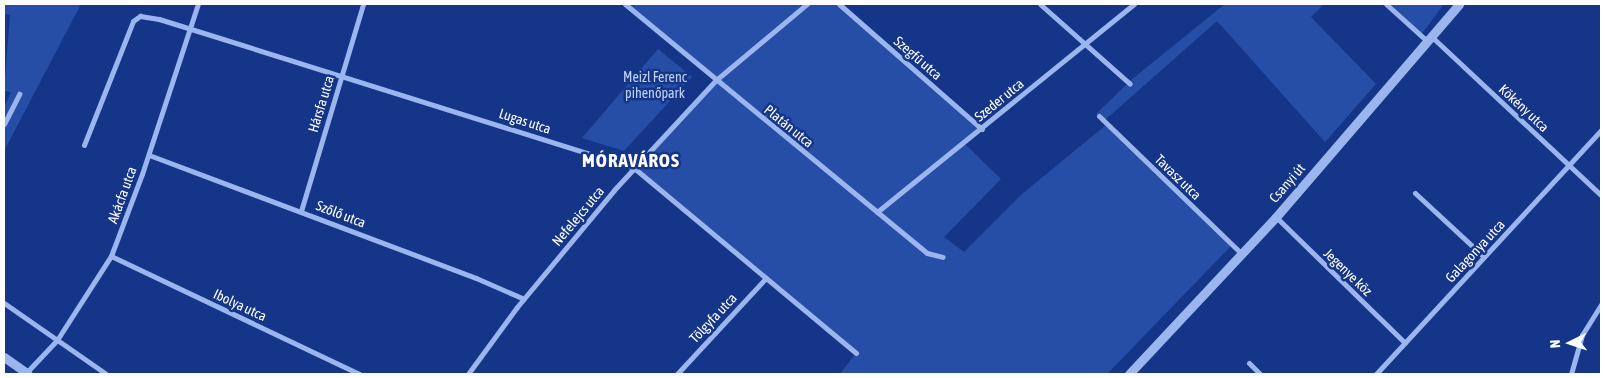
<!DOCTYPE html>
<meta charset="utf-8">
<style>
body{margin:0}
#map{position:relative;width:1605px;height:378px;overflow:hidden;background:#153688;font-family:"Asap Condensed",sans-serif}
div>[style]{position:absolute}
.green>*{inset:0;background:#274ea7}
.minor>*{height:5px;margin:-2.5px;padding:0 2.5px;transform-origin:2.5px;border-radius:2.5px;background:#9bb5ef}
.tertiary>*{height:9px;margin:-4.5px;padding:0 4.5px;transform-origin:4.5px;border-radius:4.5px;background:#9bb5ef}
span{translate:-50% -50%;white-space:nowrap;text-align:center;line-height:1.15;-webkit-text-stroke:5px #153688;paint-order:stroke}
.street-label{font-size:14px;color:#fff}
.park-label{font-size:14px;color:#c1d3fb}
.district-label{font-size:19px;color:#fff;font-weight:700;letter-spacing:1px}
.frame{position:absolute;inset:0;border:5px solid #fff;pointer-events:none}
.north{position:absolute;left:1545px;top:318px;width:50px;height:50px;-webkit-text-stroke:4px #153688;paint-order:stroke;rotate:266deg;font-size:14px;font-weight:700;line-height:20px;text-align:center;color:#fff}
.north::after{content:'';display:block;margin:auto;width:18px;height:22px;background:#fff;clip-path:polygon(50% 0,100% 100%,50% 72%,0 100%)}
</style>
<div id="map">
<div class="green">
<i style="clip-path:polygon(4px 4px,81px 4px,4px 151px,4px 107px,11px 92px,4px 91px,10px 15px,4px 14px)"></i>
<i style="clip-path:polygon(625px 4px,839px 4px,982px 129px,964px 143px,1001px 179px,944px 237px,964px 252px,1022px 194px,1106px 125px,1232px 245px,1107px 374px,840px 374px,856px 353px,634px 168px,716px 80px)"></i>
<i style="clip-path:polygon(1225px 4px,1324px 4px,1311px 17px,1376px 84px,1325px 142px,1217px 21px,1105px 120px,1096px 114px,1131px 80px)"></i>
<i style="clip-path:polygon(1383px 4px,1444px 4px,1420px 36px)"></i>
<i style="clip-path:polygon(658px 49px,692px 77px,624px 151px,582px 138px)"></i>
</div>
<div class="minor">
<i style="left:625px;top:4px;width:391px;rotate:39.5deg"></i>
<i style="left:927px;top:253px;width:16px;rotate:14deg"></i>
<i style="left:839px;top:4px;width:190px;rotate:41.2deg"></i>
<i style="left:1040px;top:4px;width:120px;rotate:41.6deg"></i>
<i style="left:1386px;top:4px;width:57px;rotate:42.1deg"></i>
<i style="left:1432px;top:37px;width:231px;rotate:43.1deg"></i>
<i style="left:1099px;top:116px;width:199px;rotate:44deg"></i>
<i style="left:4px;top:124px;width:34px;rotate:-63deg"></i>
<i style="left:84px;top:145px;width:133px;rotate:-68.4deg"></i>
<i style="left:133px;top:21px;width:9px;rotate:-36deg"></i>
<i style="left:140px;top:16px;width:19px;rotate:9deg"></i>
<i style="left:159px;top:19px;width:498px;rotate:17.4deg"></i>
<i style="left:634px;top:168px;width:289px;rotate:39.8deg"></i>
<i style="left:149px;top:155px;width:349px;rotate:20.6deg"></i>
<i style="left:476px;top:278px;width:52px;rotate:23.6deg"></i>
<i style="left:1415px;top:193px;width:94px;rotate:42.8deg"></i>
<i style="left:301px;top:211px;width:216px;rotate:-73.3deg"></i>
<i style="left:877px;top:212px;width:331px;rotate:-39deg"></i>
<i style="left:1276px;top:217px;width:180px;rotate:44.3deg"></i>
<i style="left:111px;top:256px;width:276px;rotate:25.4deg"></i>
<i style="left:4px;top:303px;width:124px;rotate:34.8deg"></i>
<i style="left:1249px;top:363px;width:16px;rotate:45deg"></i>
<i style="left:26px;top:373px;width:45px;rotate:-46.8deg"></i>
<i style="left:57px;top:340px;width:100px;rotate:-57.3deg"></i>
<i style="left:111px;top:256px;width:88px;rotate:-69.3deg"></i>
<i style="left:142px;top:174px;width:179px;rotate:-71.8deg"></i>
<i style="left:468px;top:374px;width:83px;rotate:-53.8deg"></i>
<i style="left:517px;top:307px;width:152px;rotate:-50.3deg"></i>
<i style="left:614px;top:190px;width:150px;rotate:-47.2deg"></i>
<i style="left:716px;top:80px;width:119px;rotate:-39.9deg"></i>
<i style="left:677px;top:374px;width:131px;rotate:-47.2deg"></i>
<i style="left:1376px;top:374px;width:332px;rotate:-47.3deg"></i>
<i style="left:1571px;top:374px;width:41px;rotate:-74.2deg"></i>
<i style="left:1582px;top:335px;width:36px;rotate:-58deg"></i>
</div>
<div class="tertiary">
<i style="left:4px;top:357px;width:29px;rotate:35deg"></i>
<i style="left:1129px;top:374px;width:215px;rotate:-46.9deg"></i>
<i style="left:1276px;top:217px;width:281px;rotate:-49.3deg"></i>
</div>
<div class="street-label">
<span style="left:918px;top:58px;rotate:41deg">Szegfű utca</span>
<span style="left:999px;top:100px;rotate:-39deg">Szeder utca</span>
<span style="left:321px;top:104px;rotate:-73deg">Hársfa utca</span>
<span style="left:1524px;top:108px;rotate:43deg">Kökény utca</span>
<span style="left:525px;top:121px;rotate:18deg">Lugas utca</span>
<span style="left:789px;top:126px;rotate:39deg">Platán utca</span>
<span style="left:1178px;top:177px;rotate:44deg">Tavasz utca</span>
<span style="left:1287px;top:183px;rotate:-49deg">Csanyi út</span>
<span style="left:122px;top:195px;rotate:-70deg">Akácfa utca</span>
<span style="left:341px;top:214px;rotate:21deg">Szőlő utca</span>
<span style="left:578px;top:216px;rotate:-50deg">Nefelejcs utca</span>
<span style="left:1475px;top:251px;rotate:-47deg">Galagonya utca</span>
<span style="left:1348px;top:272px;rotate:44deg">Jegenye köz</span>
<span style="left:240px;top:305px;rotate:25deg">Ibolya utca</span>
<span style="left:713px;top:318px;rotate:-47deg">Tölgyfa utca</span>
</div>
<div class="park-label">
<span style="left:655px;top:85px">Meizl Ferenc<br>pihenőpark</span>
</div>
<div class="district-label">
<span style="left:631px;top:161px">MÓRAVÁROS</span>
</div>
<div class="frame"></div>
<div class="north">N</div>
</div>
